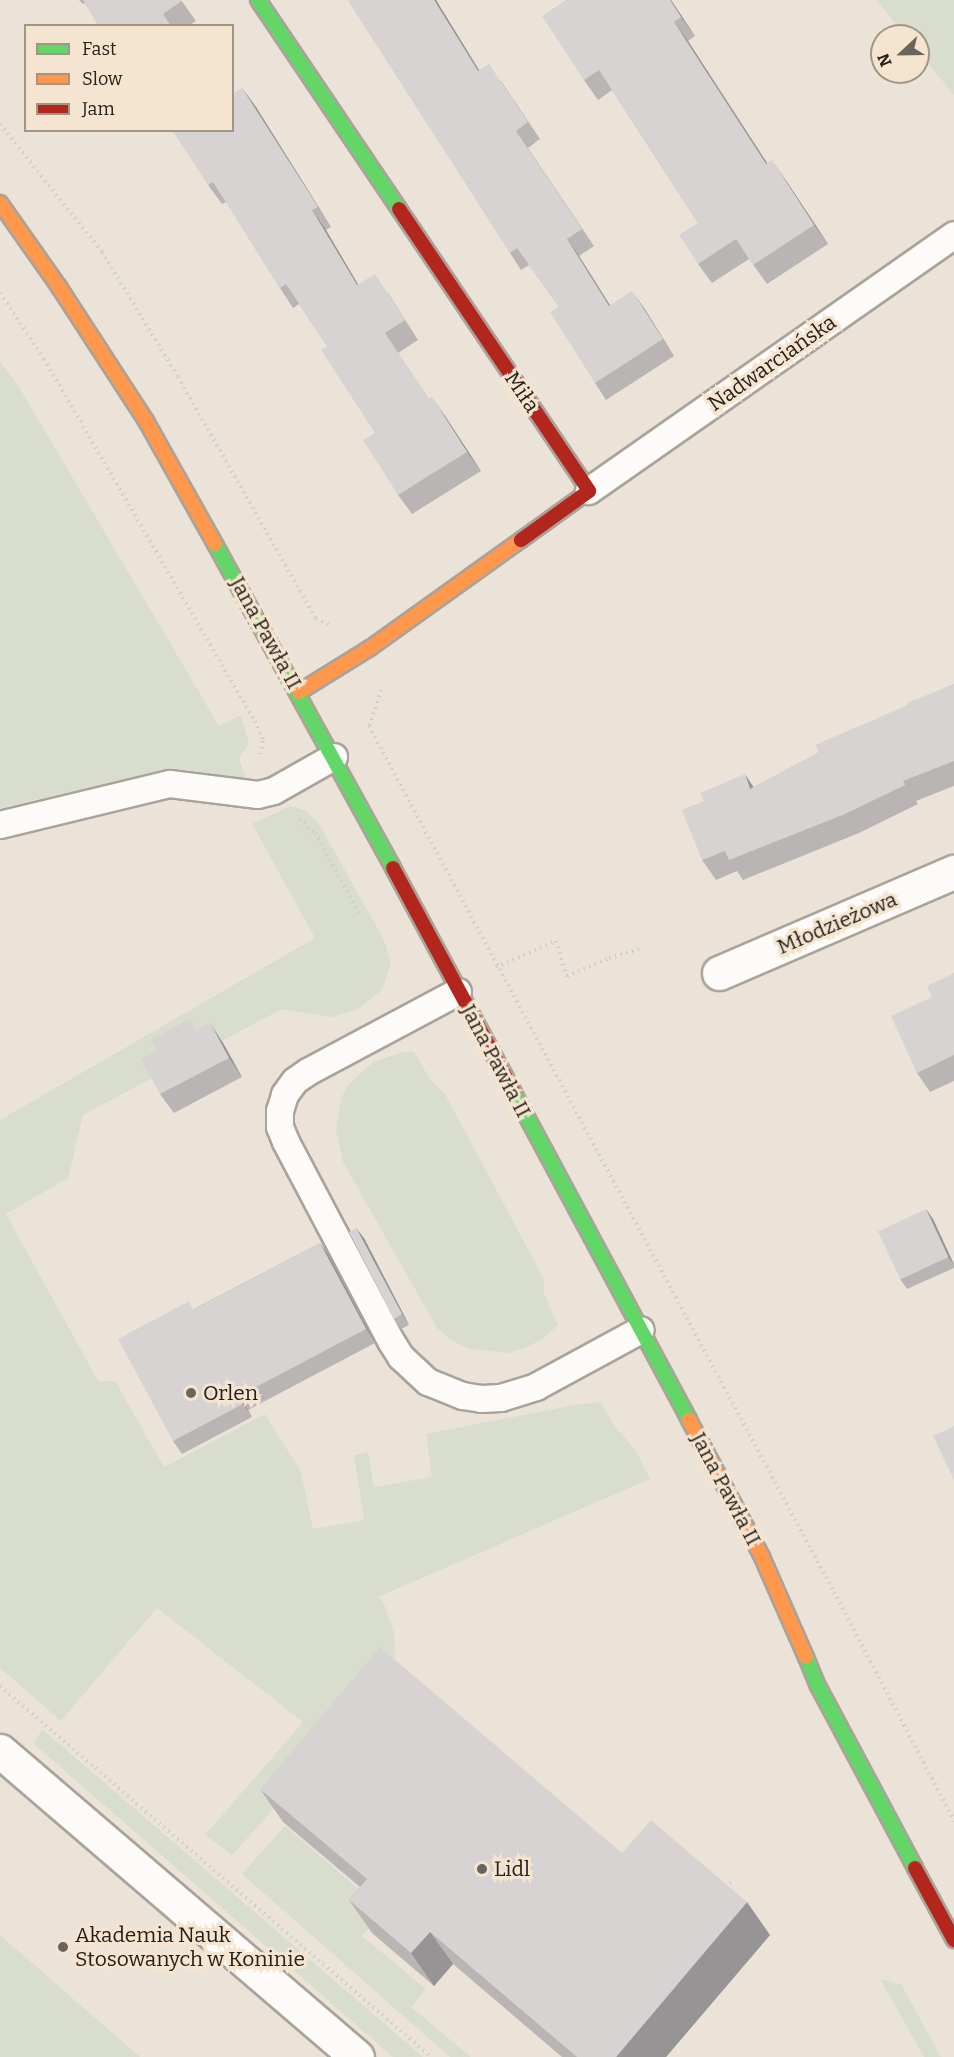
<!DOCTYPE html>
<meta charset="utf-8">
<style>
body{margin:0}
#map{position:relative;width:954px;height:2057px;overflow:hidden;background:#ece3d8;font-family:Bitter,serif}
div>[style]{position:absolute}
.green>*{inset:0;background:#d8ddce}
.path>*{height:4px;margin-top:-2px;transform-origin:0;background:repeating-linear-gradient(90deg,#cfcdca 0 1.5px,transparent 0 6px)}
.roads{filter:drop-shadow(2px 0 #aaa39a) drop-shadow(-2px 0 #aaa39a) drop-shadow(0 2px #aaa39a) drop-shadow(0 -2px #aaa39a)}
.lane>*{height:26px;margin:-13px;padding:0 13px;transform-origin:13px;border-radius:13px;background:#fcfbf9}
.street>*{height:33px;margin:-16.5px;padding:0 16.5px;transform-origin:16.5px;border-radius:16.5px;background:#fcfbf9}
.fast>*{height:14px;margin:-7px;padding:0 7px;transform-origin:7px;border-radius:7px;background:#63d668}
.slow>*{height:14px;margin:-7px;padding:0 7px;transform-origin:7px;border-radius:7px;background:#ff974d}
.jam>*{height:14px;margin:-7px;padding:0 7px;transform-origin:7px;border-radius:7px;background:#b3261e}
.wall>*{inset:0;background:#b9b5b5}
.shaded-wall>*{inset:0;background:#969494}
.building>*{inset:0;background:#d7d3d3;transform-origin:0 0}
.dots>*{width:16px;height:16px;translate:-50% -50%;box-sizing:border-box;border:3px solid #f4e4d0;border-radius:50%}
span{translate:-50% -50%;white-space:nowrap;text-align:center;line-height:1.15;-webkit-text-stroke:6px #f4e4d0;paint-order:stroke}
.street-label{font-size:21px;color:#252018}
.poi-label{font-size:21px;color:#252018}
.left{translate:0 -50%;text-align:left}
.legend{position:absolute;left:24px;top:24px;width:210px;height:108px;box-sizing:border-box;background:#f4e4d0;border:2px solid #a19686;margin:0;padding:8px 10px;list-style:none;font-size:18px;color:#252018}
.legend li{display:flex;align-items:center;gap:12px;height:30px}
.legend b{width:30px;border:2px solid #a19686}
.north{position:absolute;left:870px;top:24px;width:60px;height:60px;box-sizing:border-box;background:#f4e4d0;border:2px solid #a19686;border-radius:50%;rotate:248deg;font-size:16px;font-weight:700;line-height:24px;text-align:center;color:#252018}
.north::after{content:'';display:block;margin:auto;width:21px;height:27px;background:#6b645b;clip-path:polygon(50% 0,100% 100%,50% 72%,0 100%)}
</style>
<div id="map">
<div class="green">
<i style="clip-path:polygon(876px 0,954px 0,954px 95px,918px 51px,918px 36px,906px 36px)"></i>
<i style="clip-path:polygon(0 361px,22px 392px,219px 726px,241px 715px,249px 744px,239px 758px,246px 779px,172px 768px,0 808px)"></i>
<i style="clip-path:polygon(291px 806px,307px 811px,319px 824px,384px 940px,391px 962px,382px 990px,356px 1010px,331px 1017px,282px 1009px,83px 1115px,68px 1178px,6px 1214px,98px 1381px,115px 1381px,164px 1467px,265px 1414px,301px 1472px,313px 1529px,364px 1520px,354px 1455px,368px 1452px,374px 1487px,432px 1477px,426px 1434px,574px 1405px,600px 1402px,616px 1428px,635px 1449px,650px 1479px,378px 1597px,384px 1604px,394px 1633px,396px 1667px,391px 1679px,232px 1855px,205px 1835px,303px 1722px,157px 1608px,61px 1721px,0 1668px,0 1120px,315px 938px,252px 824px)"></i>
<i style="clip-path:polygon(404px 1052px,414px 1052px,430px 1079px,445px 1094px,544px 1279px,544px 1293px,558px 1325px,544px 1338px,527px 1347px,508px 1353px,470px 1349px,452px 1341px,437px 1328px,343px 1162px,336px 1130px,341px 1098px,349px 1084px,373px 1062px)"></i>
<i style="clip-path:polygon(42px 1729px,423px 2057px,393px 2057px,34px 1744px)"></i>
<i style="clip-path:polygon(285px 1826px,384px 1911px,362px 1936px,426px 1989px,411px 2007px,471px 2057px,450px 2057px,242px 1874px)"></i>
<i style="clip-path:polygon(0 1935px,140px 2057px,0 2057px)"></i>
<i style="clip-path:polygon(880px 1979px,901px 1984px,941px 2057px,924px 2057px)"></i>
</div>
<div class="path">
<i style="left:0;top:124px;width:164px;rotate:51.4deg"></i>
<i style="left:102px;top:252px;width:146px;rotate:58.7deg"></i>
<i style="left:178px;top:377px;width:279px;rotate:60.3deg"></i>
<i style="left:316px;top:619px;width:14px;rotate:25deg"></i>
<i style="left:0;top:293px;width:79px;rotate:56.3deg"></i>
<i style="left:44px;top:359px;width:419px;rotate:59.8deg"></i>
<i style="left:255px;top:721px;width:22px;rotate:68deg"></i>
<i style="left:263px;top:741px;width:16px;rotate:101deg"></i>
<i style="left:381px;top:690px;width:38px;rotate:108deg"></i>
<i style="left:369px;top:726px;width:983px;rotate:61.77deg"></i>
<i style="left:834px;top:1592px;width:259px;rotate:62.3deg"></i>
<i style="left:299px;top:819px;width:21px;rotate:41deg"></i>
<i style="left:315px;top:833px;width:91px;rotate:61.2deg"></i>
<i style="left:496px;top:967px;width:65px;rotate:-23.4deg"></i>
<i style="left:556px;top:941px;width:37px;rotate:73deg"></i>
<i style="left:567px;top:976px;width:46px;rotate:-23.2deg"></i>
<i style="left:609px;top:958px;width:34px;rotate:-17deg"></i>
<i style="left:0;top:1686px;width:569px;rotate:40.72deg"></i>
<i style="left:726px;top:1888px;width:8px;rotate:-50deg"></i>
</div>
<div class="roads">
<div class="lane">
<i style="left:589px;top:491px;width:446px;rotate:-35deg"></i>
<i style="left:0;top:825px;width:175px;rotate:-13.6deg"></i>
<i style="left:170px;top:784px;width:89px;rotate:7.1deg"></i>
<i style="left:258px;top:795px;width:16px;rotate:-14deg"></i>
<i style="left:274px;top:791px;width:69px;rotate:-29.5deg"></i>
<i style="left:458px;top:992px;width:170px;rotate:151.9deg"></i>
<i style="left:308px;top:1072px;width:16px;rotate:145deg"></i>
<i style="left:295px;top:1081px;width:17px;rotate:126deg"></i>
<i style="left:285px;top:1095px;width:17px;rotate:107deg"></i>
<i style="left:280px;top:1111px;width:16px;rotate:90deg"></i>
<i style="left:280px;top:1127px;width:16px;rotate:68deg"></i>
<i style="left:286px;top:1142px;width:225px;rotate:62.2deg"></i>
<i style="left:391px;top:1341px;width:19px;rotate:58deg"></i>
<i style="left:401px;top:1357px;width:37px;rotate:43deg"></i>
<i style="left:428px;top:1382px;width:38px;rotate:22deg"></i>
<i style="left:463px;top:1396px;width:19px;rotate:9deg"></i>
<i style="left:482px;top:1399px;width:19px;rotate:-3deg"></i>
<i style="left:501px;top:1398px;width:37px;rotate:-17deg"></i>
<i style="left:536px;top:1387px;width:119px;rotate:-28.5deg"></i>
</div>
<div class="street">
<i style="left:719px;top:973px;width:256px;rotate:-23.3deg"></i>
<i style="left:0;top:1751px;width:470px;rotate:40.6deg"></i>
</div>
<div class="fast">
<i style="left:258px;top:0;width:252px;rotate:56deg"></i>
<i style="left:215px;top:544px;width:370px;rotate:61.2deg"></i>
<i style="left:514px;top:1093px;width:371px;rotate:61.8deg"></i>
<i style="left:806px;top:1657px;width:31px;rotate:68deg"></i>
<i style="left:818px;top:1686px;width:206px;rotate:61.9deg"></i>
</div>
<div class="slow">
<i style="left:0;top:203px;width:103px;rotate:54.9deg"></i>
<i style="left:59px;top:287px;width:160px;rotate:57deg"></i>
<i style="left:146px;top:421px;width:141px;rotate:60.7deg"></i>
<i style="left:299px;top:692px;width:84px;rotate:-31.8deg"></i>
<i style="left:370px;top:648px;width:186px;rotate:-35.6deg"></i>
<i style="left:689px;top:1420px;width:155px;rotate:61.9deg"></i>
<i style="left:762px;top:1557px;width:109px;rotate:66.3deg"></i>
</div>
<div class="jam">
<i style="left:399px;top:209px;width:340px;rotate:56deg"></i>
<i style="left:589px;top:491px;width:84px;rotate:144.2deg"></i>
<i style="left:393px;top:868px;width:255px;rotate:61.7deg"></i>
<i style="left:915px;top:1868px;width:82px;rotate:61.6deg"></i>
</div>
</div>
<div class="wall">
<i style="clip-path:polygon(79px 0,181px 0,196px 21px,188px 26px,99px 26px,85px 3px,83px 4px)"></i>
<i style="clip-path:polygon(350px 0,436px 0,479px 70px,501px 81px,540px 139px,528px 148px,594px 246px,579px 256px,610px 305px,644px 308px,674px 356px,606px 400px,595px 383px,559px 307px,529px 265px,521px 270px,510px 253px)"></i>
<i style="clip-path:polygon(566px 0,671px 0,695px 36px,688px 41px,767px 163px,785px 179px,828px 244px,767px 284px,749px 259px,712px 283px,698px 264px,698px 223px,612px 90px,598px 100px,584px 80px)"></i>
<i style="clip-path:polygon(242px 88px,256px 107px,331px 227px,326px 230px,358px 284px,388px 293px,418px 340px,398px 353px,429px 399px,445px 416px,481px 471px,412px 514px,398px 495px,375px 433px,327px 346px,299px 304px,293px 308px,280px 288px,226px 202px,222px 204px,208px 185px,232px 130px)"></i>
<i style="clip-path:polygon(954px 684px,954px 786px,916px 801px,918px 804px,859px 833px,743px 880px,737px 871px,716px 880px,702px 860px,704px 801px,754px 787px,908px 705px)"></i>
<i style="clip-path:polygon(954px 973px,954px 1081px,930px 1092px,917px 1073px,932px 997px)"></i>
<i style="clip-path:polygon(198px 1029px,223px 1043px,242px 1077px,174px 1113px,160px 1094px)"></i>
<i style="clip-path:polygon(926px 1209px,933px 1219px,954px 1264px,954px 1268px,907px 1289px,900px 1279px)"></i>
<i style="clip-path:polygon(364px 1238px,409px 1325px,401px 1329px,394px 1319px)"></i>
<i style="clip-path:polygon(320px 1243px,329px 1256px,375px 1343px,248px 1410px,252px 1417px,182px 1454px,173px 1441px,194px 1309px)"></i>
<i style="clip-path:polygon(260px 1789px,622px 1853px,770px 1935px,666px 2057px,562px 2057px,453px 1964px,434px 1986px,372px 1933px,349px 1900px,360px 1887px,283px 1822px)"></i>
</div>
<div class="shaded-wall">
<i style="clip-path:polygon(434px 0,436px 0,490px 88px,478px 71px)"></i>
<i style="clip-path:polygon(670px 0,671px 0,695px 36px,681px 17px)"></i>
<i style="clip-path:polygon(674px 22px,688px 41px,780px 183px,766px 164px)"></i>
<i style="clip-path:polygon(242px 88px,256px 107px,331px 227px,318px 207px)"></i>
<i style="clip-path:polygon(772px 160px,785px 179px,828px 244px,814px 225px)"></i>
<i style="clip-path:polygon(312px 210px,326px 230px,370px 305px,357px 285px)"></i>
<i style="clip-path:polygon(567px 239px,579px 256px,621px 323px,609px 306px)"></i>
<i style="clip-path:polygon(632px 291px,644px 308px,674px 356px,663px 339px)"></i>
<i style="clip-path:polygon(432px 397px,445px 416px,481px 471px,467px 452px)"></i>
<i style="clip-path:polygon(745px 774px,758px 794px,750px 789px)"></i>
<i style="clip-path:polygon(210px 1023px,223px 1043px,242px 1077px,229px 1058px)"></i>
<i style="clip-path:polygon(926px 1209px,933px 1219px,954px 1265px,948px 1257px)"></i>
<i style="clip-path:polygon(356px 1228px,364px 1238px,409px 1325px,402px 1314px)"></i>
<i style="clip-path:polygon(320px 1243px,329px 1256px,375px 1343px,366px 1329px)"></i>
<i style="clip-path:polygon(239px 1396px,248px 1410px,252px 1417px,243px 1404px)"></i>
<i style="clip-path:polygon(747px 1902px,770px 1935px,666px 2057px,616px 2057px)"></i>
<i style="clip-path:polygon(430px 1932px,453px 1964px,434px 1986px,411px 1953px)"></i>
</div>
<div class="building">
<i style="clip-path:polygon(83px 0,181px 0,182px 1px,163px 14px,171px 26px,99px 26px)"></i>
<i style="clip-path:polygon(350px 0,434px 0,478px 71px,489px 64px,528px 122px,516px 131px,582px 229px,567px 239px,609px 306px,632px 291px,663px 339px,595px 383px,550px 312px,559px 307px,517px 248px,510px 253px,348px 1px)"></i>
<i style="clip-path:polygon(566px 0,670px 0,681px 17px,674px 22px,766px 164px,772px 160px,814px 225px,753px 265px,736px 239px,698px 264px,679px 235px,698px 223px,599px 70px,584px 80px,542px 16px)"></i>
<i style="clip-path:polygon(242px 88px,318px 207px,312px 210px,357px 285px,375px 274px,405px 320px,385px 333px,429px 399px,432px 397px,467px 452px,398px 495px,363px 440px,375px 433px,321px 350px,327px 346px,286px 284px,280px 288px,213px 182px,208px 185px,172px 130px,232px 130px,232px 94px)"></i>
<i style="clip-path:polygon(954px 684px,954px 761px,903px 781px,905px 785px,845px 814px,729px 860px,725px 851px,702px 860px,682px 810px,704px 801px,700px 793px,745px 774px,750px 789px,819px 752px,815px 745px,908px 705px,907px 703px)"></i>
<i style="clip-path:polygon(954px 973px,954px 1055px,917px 1073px,891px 1016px,932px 997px,927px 986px)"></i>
<i style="clip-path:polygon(190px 1019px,196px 1030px,210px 1023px,229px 1058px,160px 1094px,141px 1059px,157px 1051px,151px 1040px)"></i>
<i style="left:926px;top:1209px;width:53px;height:53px;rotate:65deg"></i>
<i style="clip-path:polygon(356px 1228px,402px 1314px,394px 1319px,349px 1232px)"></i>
<i style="clip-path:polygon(320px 1243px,366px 1329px,239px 1396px,243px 1404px,173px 1441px,118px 1339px,189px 1301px,193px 1310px)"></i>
<i style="clip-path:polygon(954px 1426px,954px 1480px,933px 1436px)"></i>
<i style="clip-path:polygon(380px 1647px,622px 1853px,651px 1820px,747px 1902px,616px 2057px,577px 2057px,430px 1932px,411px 1953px,349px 1900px,367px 1879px,260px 1789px)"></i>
</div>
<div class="dots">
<i style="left:191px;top:1393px;background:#6b645b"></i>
<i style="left:482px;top:1869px;background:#6b645b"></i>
<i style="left:63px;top:1947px;background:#6b645b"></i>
</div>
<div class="street-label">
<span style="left:772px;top:363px;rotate:-35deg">Nadwarciańska</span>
<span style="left:522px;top:392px;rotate:56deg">Miła</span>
<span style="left:266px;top:633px;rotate:61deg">Jana Pawła II</span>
<span style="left:837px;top:923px;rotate:-23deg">Młodzieżowa</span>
<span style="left:496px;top:1061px;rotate:62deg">Jana Pawła II</span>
<span style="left:726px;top:1489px;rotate:62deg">Jana Pawła II</span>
</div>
<div class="poi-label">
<span class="left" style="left:203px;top:1393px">Orlen</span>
<span class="left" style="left:494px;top:1869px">Lidl</span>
<span class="left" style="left:75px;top:1947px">Akademia Nauk<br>Stosowanych w Koninie</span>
</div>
<ul class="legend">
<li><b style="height:8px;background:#63d668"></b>Fast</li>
<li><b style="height:8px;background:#ff974d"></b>Slow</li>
<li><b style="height:8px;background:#b3261e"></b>Jam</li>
</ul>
<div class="north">N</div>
</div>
